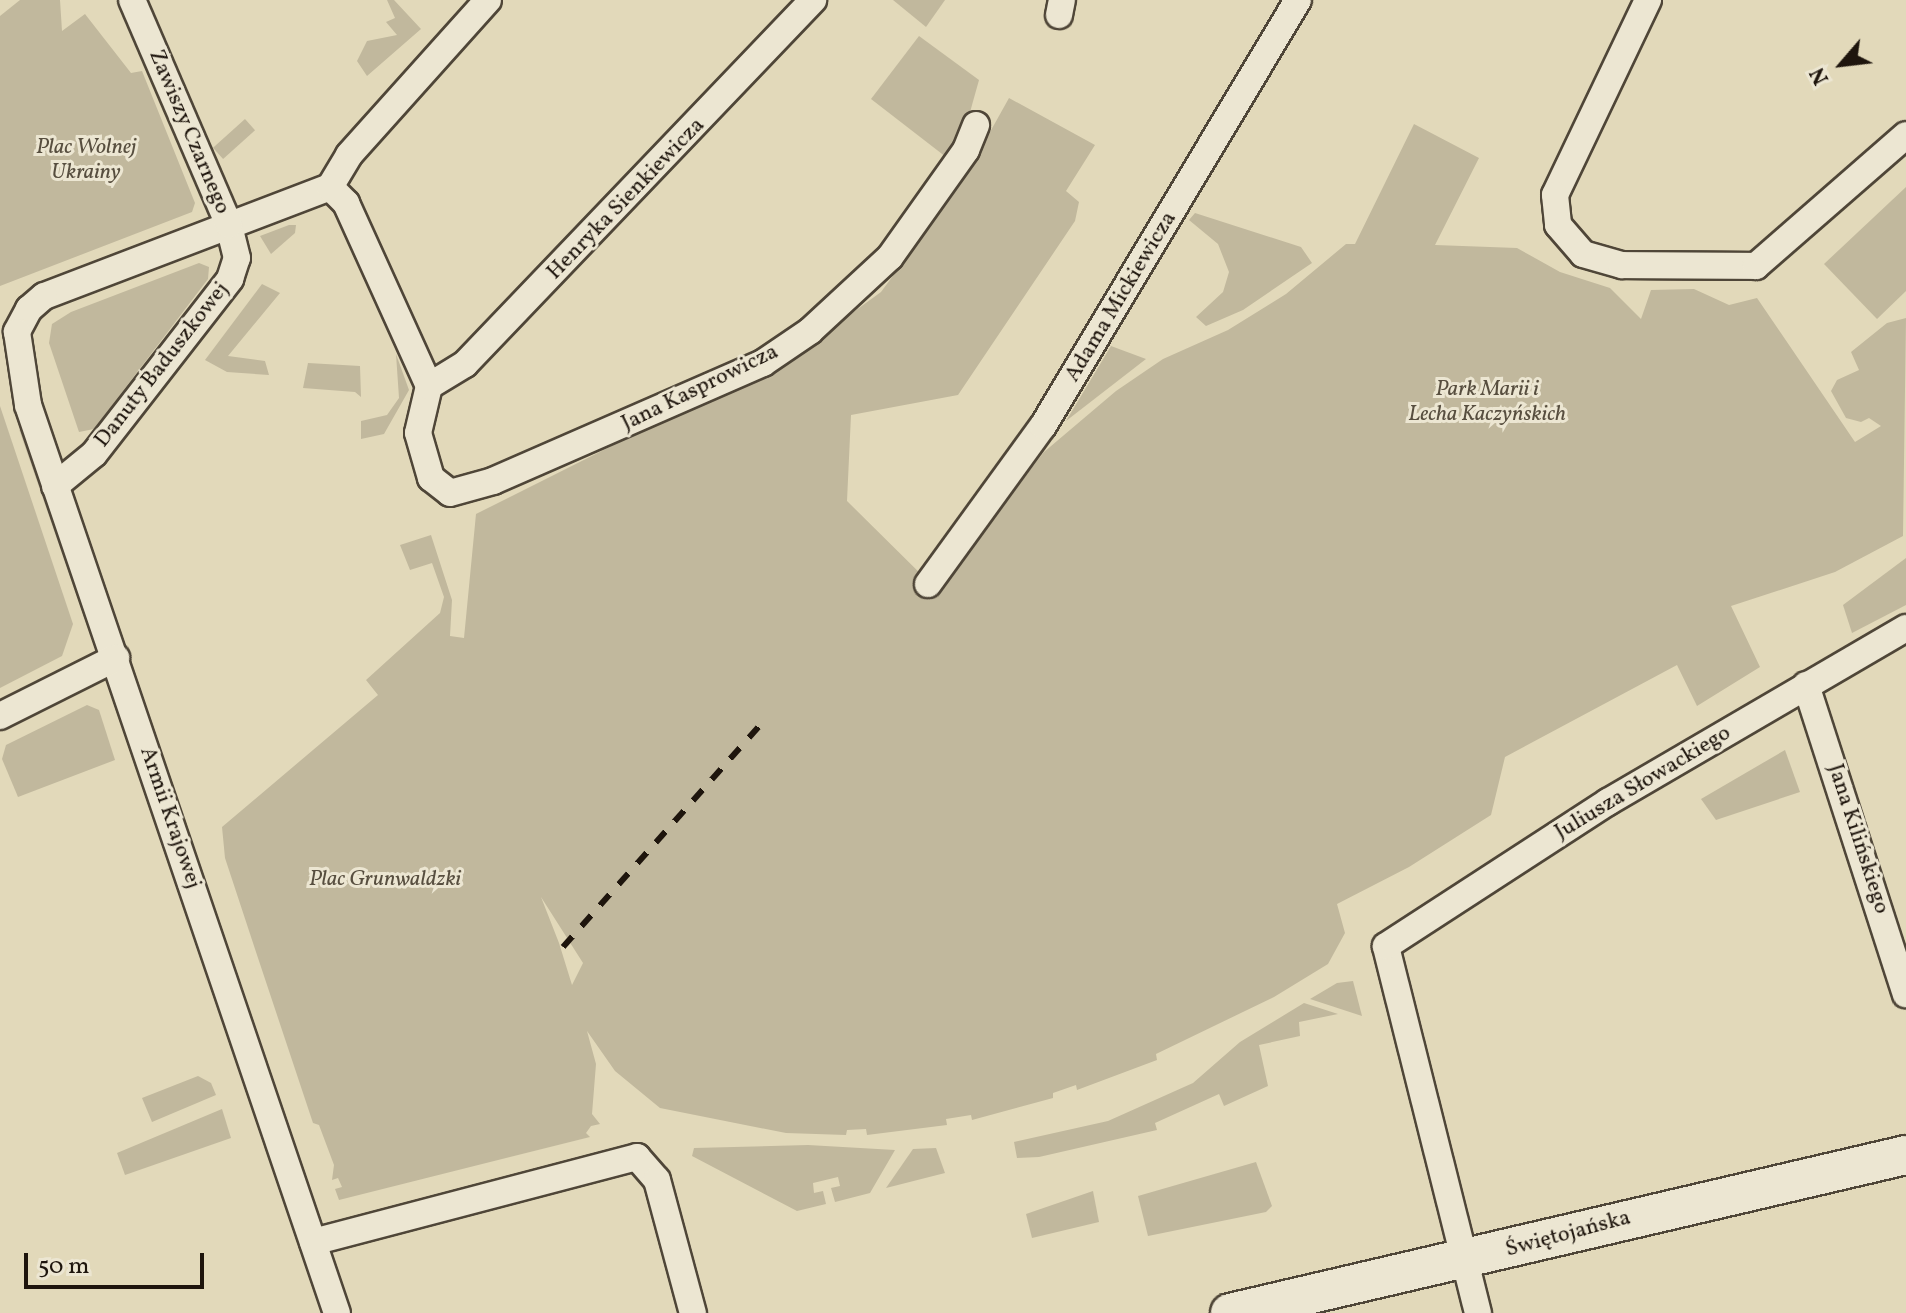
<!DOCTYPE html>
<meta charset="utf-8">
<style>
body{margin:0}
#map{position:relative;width:1906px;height:1313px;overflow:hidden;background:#e2d9ba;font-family:Vollkorn,serif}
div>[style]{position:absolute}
.green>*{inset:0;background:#c1b89d;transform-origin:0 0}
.roads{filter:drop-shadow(2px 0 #4f4638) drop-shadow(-2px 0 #4f4638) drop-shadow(0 2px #4f4638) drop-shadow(0 -2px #4f4638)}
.street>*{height:26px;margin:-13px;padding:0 13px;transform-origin:13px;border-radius:13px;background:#ece6d2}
.secondary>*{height:38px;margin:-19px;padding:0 19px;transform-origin:19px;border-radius:19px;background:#ece6d2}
.rail>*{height:6px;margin-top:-3px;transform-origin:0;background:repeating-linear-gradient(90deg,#1e150d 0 14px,transparent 0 28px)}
span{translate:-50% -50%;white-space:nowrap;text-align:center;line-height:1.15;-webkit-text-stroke:6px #ece6d2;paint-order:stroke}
.street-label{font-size:22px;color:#1e150d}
.park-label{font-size:22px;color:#574e3f;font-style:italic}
.north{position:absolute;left:1802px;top:24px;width:80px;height:80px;-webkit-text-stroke:6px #ece6d2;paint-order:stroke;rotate:242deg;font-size:22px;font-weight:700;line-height:32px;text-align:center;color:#1e150d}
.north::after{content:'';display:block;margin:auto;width:28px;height:36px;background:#1e150d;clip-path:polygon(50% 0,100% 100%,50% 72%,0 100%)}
.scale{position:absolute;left:24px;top:1253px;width:180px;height:36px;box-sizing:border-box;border:4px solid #1e150d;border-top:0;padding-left:10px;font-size:24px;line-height:28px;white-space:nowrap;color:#1e150d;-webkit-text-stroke:6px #ece6d2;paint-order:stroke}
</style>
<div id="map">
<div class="green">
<i style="clip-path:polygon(20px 0,60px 0,62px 31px,85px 14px,131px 73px,142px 71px,195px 203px,192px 212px,0 286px,0 16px)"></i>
<i style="clip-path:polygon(387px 0,394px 0,421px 29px,367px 76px,357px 61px,367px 41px,397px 35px,386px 22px,395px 18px)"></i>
<i style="clip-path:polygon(893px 0,945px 0,926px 27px)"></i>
<i style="clip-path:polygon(919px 36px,979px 80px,965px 130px,946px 157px,871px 99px)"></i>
<i style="clip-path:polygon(evenodd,1009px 98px,1095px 145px,1066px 191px,1079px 202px,1075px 221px,958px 395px,851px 415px,847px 501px,937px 590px,1044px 452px,1116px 391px,1163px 359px,1228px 330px,1286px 294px,1346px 244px,1355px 244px,1414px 124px,1479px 158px,1435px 245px,1517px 248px,1560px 272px,1610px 288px,1641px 319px,1651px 290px,1694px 289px,1729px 305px,1757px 298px,1855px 442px,1881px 426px,1869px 418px,1861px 422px,1846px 418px,1831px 391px,1837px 380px,1859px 370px,1851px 352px,1887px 323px,1906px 318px,1903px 536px,1835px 572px,1731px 606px,1760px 667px,1697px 706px,1677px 665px,1505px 757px,1491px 815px,1409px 867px,1337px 904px,1345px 933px,1328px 964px,1274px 997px,1156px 1054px,1157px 1060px,1077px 1090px,1076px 1085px,1053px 1093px,1053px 1098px,972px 1120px,971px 1115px,946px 1119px,947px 1125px,867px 1135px,866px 1129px,847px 1130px,846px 1135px,786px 1133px,660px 1108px,615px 1071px,587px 1031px,596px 1064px,592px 1114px,600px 1124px,591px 1126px,586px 1133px,590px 1137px,339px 1200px,335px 1189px,342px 1187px,338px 1178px,332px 1180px,334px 1165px,319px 1125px,313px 1123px,255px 949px,225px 858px,222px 827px,378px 695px,366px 680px,440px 613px,444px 597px,432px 563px,410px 570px,400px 545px,431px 535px,452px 600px,450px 636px,464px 638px,476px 514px,797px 353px,881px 292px,961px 184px,1009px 98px,541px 897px,583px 963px,572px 985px,559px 943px,541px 897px)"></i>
<i style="left:245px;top:119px;width:15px;height:43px;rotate:48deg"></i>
<i style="clip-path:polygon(1906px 187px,1906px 291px,1877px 319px,1824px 264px)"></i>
<i style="clip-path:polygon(1195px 213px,1301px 247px,1312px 263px,1243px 310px,1206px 326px,1196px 317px,1223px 292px,1229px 272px,1218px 244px,1189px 220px)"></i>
<i style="clip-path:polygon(289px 225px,296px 225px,295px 233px,271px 254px,260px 236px)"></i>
<i style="clip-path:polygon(199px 263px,209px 267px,208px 279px,94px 429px,79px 432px,49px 343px,52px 324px,71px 312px)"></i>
<i style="clip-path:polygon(262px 284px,280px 293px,228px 356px,265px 361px,269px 375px,227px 372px,205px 360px)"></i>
<i style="clip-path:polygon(1111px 346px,1146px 359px,1066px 421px)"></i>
<i style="clip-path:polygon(396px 354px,409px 390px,384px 434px,361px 439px,361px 421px,387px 415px,399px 398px)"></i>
<i style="clip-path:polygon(308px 363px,360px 366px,361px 397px,355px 392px,303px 388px)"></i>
<i style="clip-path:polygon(0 406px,73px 624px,62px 656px,0 688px)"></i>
<i style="left:24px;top:428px;width:198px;height:5px;rotate:71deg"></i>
<i style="clip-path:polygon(1906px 558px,1906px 605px,1852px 633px,1843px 605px)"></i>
<i style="clip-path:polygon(87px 705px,99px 710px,115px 760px,18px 797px,2px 759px,6px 745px)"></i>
<i style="clip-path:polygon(1785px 750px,1800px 792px,1716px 820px,1701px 799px)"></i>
<i style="clip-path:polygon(1353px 981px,1362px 1016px,1310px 999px,1337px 983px)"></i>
<i style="clip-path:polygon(1304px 1003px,1338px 1014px,1299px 1022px,1300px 1036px,1259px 1045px,1268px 1086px,1224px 1106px,1219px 1094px,1155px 1123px,1157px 1130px,1039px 1157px,1017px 1158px,1014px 1142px,1108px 1121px,1193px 1083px,1240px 1042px)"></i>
<i style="clip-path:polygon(198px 1076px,211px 1083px,216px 1095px,152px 1122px,142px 1098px)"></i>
<i style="clip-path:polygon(222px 1109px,231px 1138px,125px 1175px,117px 1153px)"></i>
<i style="clip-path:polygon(808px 1145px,895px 1150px,870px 1193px,835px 1202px,831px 1188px,840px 1186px,838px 1177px,813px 1183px,814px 1193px,823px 1191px,826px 1204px,797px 1211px,692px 1156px,694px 1148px)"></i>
<i style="clip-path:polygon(936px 1148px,945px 1173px,886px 1188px,913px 1149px)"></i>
<i style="clip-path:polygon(1256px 1162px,1272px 1206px,1266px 1212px,1148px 1236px,1138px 1196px)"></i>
<i style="clip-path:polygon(1093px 1191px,1099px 1222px,1032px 1238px,1026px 1214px)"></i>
</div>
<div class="roads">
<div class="street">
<i style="left:1648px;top:0;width:216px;rotate:115.5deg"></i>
<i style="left:1555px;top:195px;width:30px;rotate:84deg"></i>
<i style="left:1558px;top:225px;width:38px;rotate:49deg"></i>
<i style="left:1583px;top:254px;width:41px;rotate:15.8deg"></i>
<i style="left:1622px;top:265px;width:134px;rotate:0.4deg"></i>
<i style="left:1756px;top:266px;width:199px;rotate:-41.1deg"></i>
<i style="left:1059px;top:15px;width:15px;rotate:-79deg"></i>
<i style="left:330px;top:187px;width:306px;rotate:159.1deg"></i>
<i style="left:44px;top:296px;width:20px;rotate:139deg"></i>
<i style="left:29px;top:309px;width:26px;rotate:118deg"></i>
<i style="left:17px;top:332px;width:74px;rotate:81.4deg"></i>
<i style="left:28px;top:405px;width:959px;rotate:71.21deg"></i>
<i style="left:330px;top:187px;width:37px;rotate:-59deg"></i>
<i style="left:349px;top:155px;width:208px;rotate:-48.1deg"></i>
<i style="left:330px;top:187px;width:23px;rotate:45deg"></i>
<i style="left:346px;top:203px;width:201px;rotate:65.6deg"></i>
<i style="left:429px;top:386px;width:48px;rotate:103.2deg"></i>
<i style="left:418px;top:433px;width:47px;rotate:73.9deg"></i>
<i style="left:431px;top:478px;width:24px;rotate:38deg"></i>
<i style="left:450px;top:493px;width:45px;rotate:-15.6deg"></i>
<i style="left:493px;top:481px;width:295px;rotate:-23.6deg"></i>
<i style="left:763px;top:363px;width:57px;rotate:-34.2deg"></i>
<i style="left:810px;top:331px;width:109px;rotate:-42.8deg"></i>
<i style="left:890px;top:257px;width:131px;rotate:-54.6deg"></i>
<i style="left:966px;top:150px;width:27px;rotate:-68deg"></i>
<i style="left:429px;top:386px;width:42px;rotate:-31.4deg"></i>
<i style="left:465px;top:364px;width:504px;rotate:-46.29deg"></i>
<i style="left:55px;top:486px;width:50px;rotate:-39.4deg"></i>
<i style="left:94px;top:454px;width:222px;rotate:-52.1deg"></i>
<i style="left:230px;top:279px;width:22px;rotate:-72deg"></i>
<i style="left:237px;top:258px;width:34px;rotate:-104deg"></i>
<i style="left:229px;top:225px;width:245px;rotate:-113.3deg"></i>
<i style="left:928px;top:584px;width:195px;rotate:-54deg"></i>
<i style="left:1043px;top:426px;width:496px;rotate:-59.1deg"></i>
<i style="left:1806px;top:685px;width:325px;rotate:72.1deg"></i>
<i style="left:0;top:716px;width:130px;rotate:-26.6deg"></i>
<i style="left:313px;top:1242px;width:335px;rotate:-14.7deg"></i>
<i style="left:637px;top:1157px;width:30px;rotate:49deg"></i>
<i style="left:657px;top:1180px;width:138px;rotate:74.9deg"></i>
<i style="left:1478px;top:1313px;width:378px;rotate:-104.1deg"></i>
<i style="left:1386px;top:946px;width:265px;rotate:-33deg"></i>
<i style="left:1608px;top:802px;width:345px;rotate:-30.3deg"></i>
</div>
<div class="secondary">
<i style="left:1230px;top:1313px;width:694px;rotate:-13.16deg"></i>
</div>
</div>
<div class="rail">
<i style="left:563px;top:947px;width:301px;rotate:-48.4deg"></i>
</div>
<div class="street-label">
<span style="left:189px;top:132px;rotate:67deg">Zawiszy Czarnego</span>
<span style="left:626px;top:199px;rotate:-46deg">Henryka Sienkiewicza</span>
<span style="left:1121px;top:297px;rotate:-59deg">Adama Mickiewicza</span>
<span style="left:162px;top:365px;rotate:-52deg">Danuty Baduszkowej</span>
<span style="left:700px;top:388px;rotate:-26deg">Jana Kasprowicza</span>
<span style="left:1643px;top:783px;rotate:-31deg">Juliusza Słowackiego</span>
<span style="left:170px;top:818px;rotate:71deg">Armii Krajowej</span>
<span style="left:1858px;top:839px;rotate:72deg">Jana Kilińskiego</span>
<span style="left:1568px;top:1234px;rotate:-15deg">Świętojańska</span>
</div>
<div class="park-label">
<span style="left:86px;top:160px">Plac Wolnej<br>Ukrainy</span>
<span style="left:1487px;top:402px">Park Marii i<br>Lecha Kaczyńskich</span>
<span style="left:385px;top:880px">Plac Grunwaldzki</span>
</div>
<div class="north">N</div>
<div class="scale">50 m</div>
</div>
